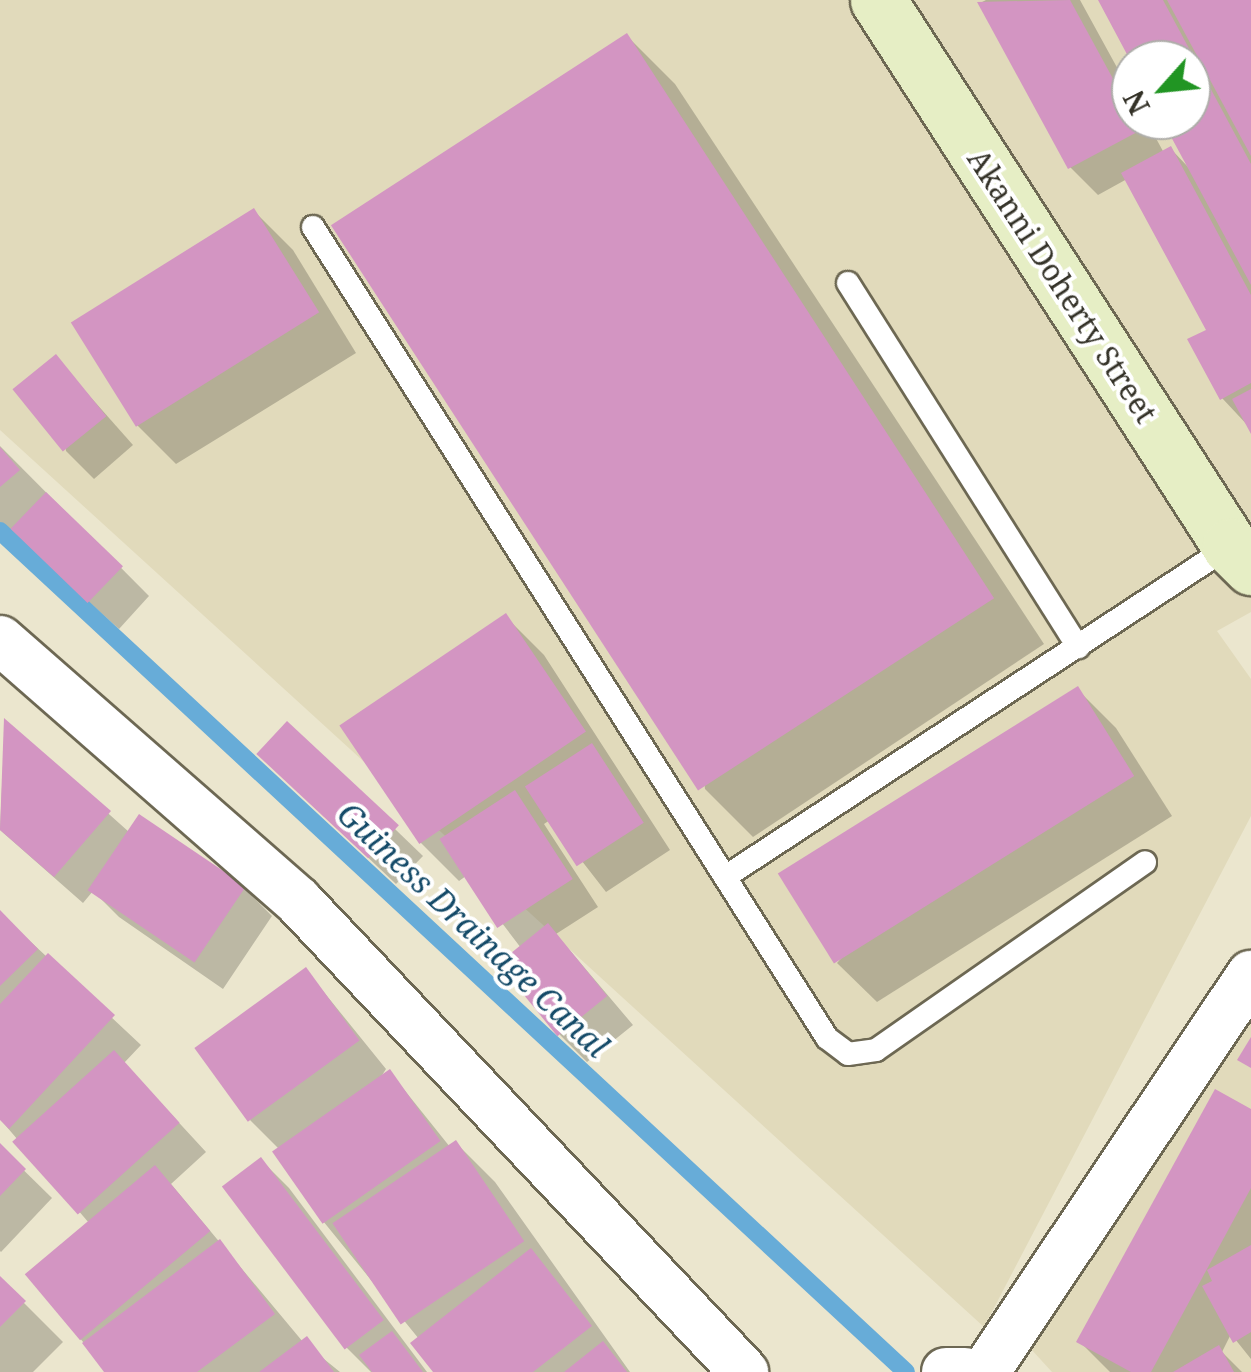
<!DOCTYPE html>
<style>
body{margin:0}
#map{position:relative;width:1251px;height:1372px;overflow:hidden;background:#ebe6ce;font-family:"Noto Serif",serif}
div>[style]{position:absolute}
.built>*{inset:0;background:#e1dabb}
.shadow>*{inset:0;background:#0003}
.stream>*{height:18px;margin:-9px;padding:0 9px;transform-origin:9px;border-radius:9px;background:#67acd8}
.building>*{inset:0;background:#d395c2;transform-origin:0 0}
.roads{filter:drop-shadow(2px 0 #6d6853) drop-shadow(-2px 0 #6d6853) drop-shadow(0 2px #6d6853) drop-shadow(0 -2px #6d6853)}
.lane>*{height:22px;margin:-11px;padding:0 11px;transform-origin:11px;border-radius:11px;background:#fff}
.street>*{height:48px;margin:-24px;padding:0 24px;transform-origin:24px;border-radius:24px;background:#fff}
.secondary>*{height:55px;margin:-27.5px;padding:0 27.5px;transform-origin:27.5px;border-radius:27.5px;background:#e6eec5}
span{translate:-50% -50%;white-space:nowrap;text-align:center;line-height:1.15;-webkit-text-stroke:8px #fff;paint-order:stroke}
.street-label{font-size:30px;color:#343228}
.water-label{font-size:32px;color:#144a68;font-style:italic}
.north{position:absolute;left:1111px;top:40px;width:100px;height:100px;box-sizing:border-box;background:#fff;border:2px solid #aeada9;border-radius:50%;rotate:243deg;font-size:28px;font-weight:700;line-height:40px;text-align:center;color:#343228}
.north::after{content:'';display:block;margin:auto;width:35px;height:45px;background:#219523;clip-path:polygon(50% 0,100% 100%,50% 72%,0 100%)}
</style>
<div id="map">
<div class="built">
<i style="clip-path:polygon(evenodd,0 0,1251px 0,1251px 612px,1217px 631px,1251px 679px,1251px 816px,984px 1327px,0 430px,0 0,1131px 60px,1191px 60px,1191px 120px,1131px 120px,1131px 60px)"></i>
<i style="clip-path:polygon(1251px 1016px,1251px 1372px,1052px 1372px,1030px 1348px)"></i>
</div>
<div class="shadow">
<i style="clip-path:polygon(986px 0,1080px 0,1131px 93px,1131px 120px,1146px 120px,1164px 153px,1171px 149px,1189px 168px,1165px 120px,1191px 120px,1191px 60px,1133px 60px,1101px 0,1251px 0,1251px 429px,1222px 398px,1209px 331px,1127px 179px,1098px 195px,1070px 167px,980px 3px)"></i>
<i style="clip-path:polygon(627px 36px,675px 84px,1044px 644px,753px 837px,705px 789px)"></i>
<i style="clip-path:polygon(254px 211px,293px 250px,356px 353px,176px 464px,137px 425px)"></i>
<i style="clip-path:polygon(55px 357px,133px 445px,94px 479px,66px 451px)"></i>
<i style="clip-path:polygon(0 446px,149px 596px,119px 629px,0 522px)"></i>
<i style="clip-path:polygon(505px 616px,544px 655px,670px 850px,606px 892px,550px 820px,544px 824px,598px 907px,556px 934px,633px 1025px,587px 1062px,560px 1035px,521px 948px,466px 876px,459px 881px,420px 842px)"></i>
<i style="clip-path:polygon(1077px 689px,1116px 728px,1172px 816px,877px 1002px,837px 963px)"></i>
<i style="clip-path:polygon(5px 721px,129px 832px,244px 888px,272px 916px,223px 989px,119px 917px,93px 891px,83px 903px,0 830px)"></i>
<i style="clip-path:polygon(287px 725px,423px 856px,396px 884px,287px 781px)"></i>
<i style="clip-path:polygon(0 913px,141px 1045px,124px 1063px,206px 1152px,171px 1184px,303px 1342px,340px 1372px,107px 1372px,28px 1273px,89px 1223px,0 1119px)"></i>
<i style="clip-path:polygon(306px 970px,386px 1069px,379px 1080px,390px 1072px,450px 1147px,456px 1143px,495px 1182px,630px 1372px,436px 1372px,419px 1339px,323px 1221px,279px 1149px,250px 1120px)"></i>
<i style="clip-path:polygon(1251px 1112px,1251px 1359px,1231px 1334px,1222px 1352px,1242px 1372px,1110px 1372px,1080px 1342px)"></i>
<i style="clip-path:polygon(0 1147px,52px 1198px,1px 1252px,0 1251px)"></i>
<i style="clip-path:polygon(261px 1160px,289px 1188px,427px 1372px,371px 1372px,347px 1348px,226px 1186px)"></i>
<i style="clip-path:polygon(0 1279px,63px 1342px,33px 1372px,0 1372px)"></i>
</div>
<div class="stream">
<i style="left:0;top:531px;width:1236px;rotate:42.87deg"></i>
</div>
<div class="building">
<i style="clip-path:polygon(1070px 0,1141px 130px,1068px 169px,977px 2px)"></i>
<i style="clip-path:polygon(1098px 0,1163px 0,1251px 164px,1251px 285px,1162px 120px,1191px 120px,1191px 60px,1130px 60px)"></i>
<i style="clip-path:polygon(1167px 0,1251px 0,1251px 156px)"></i>
<i style="left:627px;top:33px;width:674px;height:353px;rotate:57deg"></i>
<i style="clip-path:polygon(1171px 146px,1251px 295px,1251px 383px,1220px 400px,1187px 339px,1206px 330px,1121px 173px)"></i>
<i style="left:254px;top:208px;width:123px;height:216px;rotate:58deg"></i>
<i style="left:56px;top:354px;width:80px;height:56px;rotate:51deg"></i>
<i style="clip-path:polygon(1251px 389px,1251px 434px,1232px 399px)"></i>
<i style="clip-path:polygon(0 447px,20px 470px,0 487px)"></i>
<i style="left:46px;top:492px;width:107px;height:51px;rotate:44deg"></i>
<i style="left:506px;top:613px;width:143px;height:201px;rotate:56deg"></i>
<i style="left:1078px;top:686px;width:106px;height:354px;rotate:58deg"></i>
<i style="clip-path:polygon(4px 718px,111px 811px,54px 877px,0 830px)"></i>
<i style="left:287px;top:721px;width:153px;height:45px;rotate:43deg"></i>
<i style="left:592px;top:743px;width:95px;height:80px;rotate:57deg"></i>
<i style="left:515px;top:790px;width:106px;height:90px;rotate:57deg"></i>
<i style="left:139px;top:814px;width:129px;height:92px;rotate:34deg"></i>
<i style="clip-path:polygon(0 910px,38px 949px,0 986px)"></i>
<i style="left:548px;top:923px;width:94px;height:64px;rotate:51deg"></i>
<i style="clip-path:polygon(48px 953px,115px 1015px,9px 1129px,0 1120px,0 1004px)"></i>
<i style="left:306px;top:967px;width:91px;height:138px;rotate:54deg"></i>
<i style="clip-path:polygon(1251px 1037px,1251px 1068px,1237px 1060px)"></i>
<i style="left:114px;top:1050px;width:98px;height:137px;rotate:48deg"></i>
<i style="left:390px;top:1069px;width:88px;height:144px;rotate:55deg"></i>
<i style="clip-path:polygon(1215px 1089px,1251px 1109px,1251px 1188px,1151px 1372px,1131px 1372px,1076px 1342px)"></i>
<i style="left:456px;top:1140px;width:122px;height:149px;rotate:56deg"></i>
<i style="clip-path:polygon(0 1143px,26px 1169px,0 1196px)"></i>
<i style="left:261px;top:1157px;width:204px;height:49px;rotate:53deg"></i>
<i style="left:155px;top:1165px;width:86px;height:170px;rotate:50deg"></i>
<i style="clip-path:polygon(220px 1239px,275px 1314px,197px 1372px,104px 1372px,82px 1343px)"></i>
<i style="clip-path:polygon(1251px 1245px,1251px 1332px,1233px 1343px,1202px 1286px,1212px 1281px,1207px 1270px)"></i>
<i style="clip-path:polygon(531px 1248px,592px 1326px,533px 1372px,433px 1372px,410px 1343px)"></i>
<i style="clip-path:polygon(0 1276px,26px 1301px,0 1327px)"></i>
<i style="clip-path:polygon(392px 1331px,423px 1372px,372px 1372px,359px 1355px)"></i>
<i style="clip-path:polygon(307px 1336px,334px 1372px,259px 1372px)"></i>
<i style="clip-path:polygon(603px 1341px,627px 1372px,564px 1372px)"></i>
<i style="clip-path:polygon(1219px 1345px,1234px 1372px,1173px 1372px)"></i>
</div>
<div class="roads">
<div class="lane">
<i style="left:313px;top:227px;width:960px;rotate:57.63deg"></i>
<i style="left:827px;top:1038px;width:26px;rotate:37deg"></i>
<i style="left:848px;top:1054px;width:28px;rotate:-8deg"></i>
<i style="left:876px;top:1050px;width:328px;rotate:-34.9deg"></i>
<i style="left:848px;top:283px;width:431px;rotate:57.7deg"></i>
<i style="left:725px;top:877px;width:604px;rotate:-33.24deg"></i>
</div>
<div class="street">
<i style="left:0;top:640px;width:396px;rotate:41.2deg"></i>
<i style="left:298px;top:901px;width:649px;rotate:46.56deg"></i>
<i style="left:946px;top:1372px;width:19px"></i>
<i style="left:985px;top:1372px;width:478px;rotate:-56.2deg"></i>
</div>
<div class="secondary">
<i style="left:878px;top:0;width:650px;rotate:57.19deg"></i>
<i style="left:1230px;top:546px;width:30px;rotate:45deg"></i>
</div>
</div>
<div class="street-label">
<span style="left:1062px;top:286px;rotate:57deg">Akanni Doherty Street</span>
</div>
<div class="water-label">
<span style="left:473px;top:930px;rotate:43deg">Guiness Drainage Canal</span>
</div>
<div class="north">N</div>
</div>
